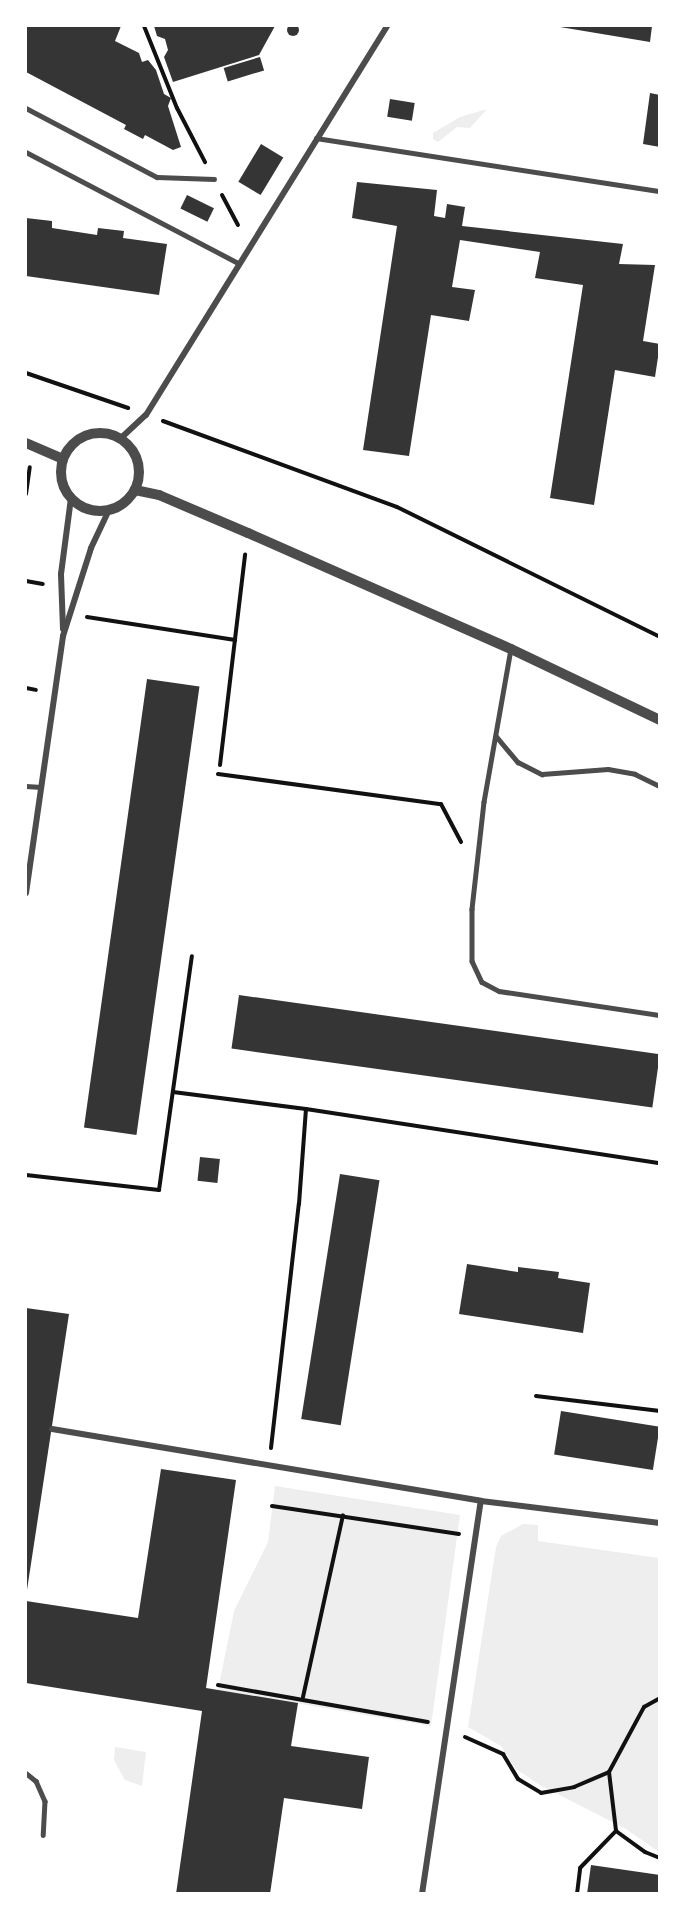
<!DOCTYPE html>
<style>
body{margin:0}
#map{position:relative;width:685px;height:1919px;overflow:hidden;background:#fff;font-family:"Titillium Web",sans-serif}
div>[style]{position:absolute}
.green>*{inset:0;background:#eee}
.building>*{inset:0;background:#353535;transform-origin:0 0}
.round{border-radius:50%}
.path>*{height:4px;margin:-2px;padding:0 2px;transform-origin:2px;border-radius:2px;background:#111}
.service>*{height:4.5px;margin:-2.25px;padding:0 2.25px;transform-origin:2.25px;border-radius:2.25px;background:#4c4c4c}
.minor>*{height:6px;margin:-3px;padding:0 3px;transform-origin:3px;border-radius:3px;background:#4c4c4c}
.tertiary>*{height:10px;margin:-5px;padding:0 5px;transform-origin:5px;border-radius:5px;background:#4c4c4c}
.tertiary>.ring{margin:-5px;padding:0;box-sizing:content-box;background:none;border:10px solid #4c4c4c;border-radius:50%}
span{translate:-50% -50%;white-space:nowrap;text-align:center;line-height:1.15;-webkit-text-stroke:5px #fff;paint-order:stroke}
.frame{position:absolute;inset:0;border:27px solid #fff;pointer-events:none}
</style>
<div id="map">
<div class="green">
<i style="clip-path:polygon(487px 109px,470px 128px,457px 127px,438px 142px,433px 139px,433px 133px,460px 117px)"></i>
<i style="clip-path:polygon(275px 1486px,460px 1515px,431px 1726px,218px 1690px,234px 1611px,268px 1542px)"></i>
<i style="clip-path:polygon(523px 1524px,538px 1525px,538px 1541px,659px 1558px,659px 1852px,626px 1829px,540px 1785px,516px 1769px,501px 1746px,468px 1727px,496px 1547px,501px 1536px)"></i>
<i style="clip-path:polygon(115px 1747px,146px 1752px,142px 1786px,125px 1780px,114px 1760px)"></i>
</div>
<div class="building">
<i class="round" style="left:287px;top:24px;width:12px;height:12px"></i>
<i style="clip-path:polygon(26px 26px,121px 26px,115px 41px,139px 53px,142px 62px,148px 60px,156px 70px,164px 94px,171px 98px,168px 106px,181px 147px,173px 150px,145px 135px,143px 139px,124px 129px,126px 125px,26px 72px)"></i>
<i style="clip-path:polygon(154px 26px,275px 26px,259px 55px,173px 82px,164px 57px,168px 50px,165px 39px,157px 36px)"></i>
<i style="clip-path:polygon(554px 26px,652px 26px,650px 42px)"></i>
<i style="left:260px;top:57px;width:14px;height:38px;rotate:73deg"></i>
<i style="clip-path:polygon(650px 93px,660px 95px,660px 147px,643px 144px)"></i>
<i style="left:390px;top:99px;width:25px;height:18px;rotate:9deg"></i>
<i style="left:261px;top:144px;width:26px;height:44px;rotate:31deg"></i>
<i style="clip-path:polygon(357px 182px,437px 190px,434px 216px,445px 218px,447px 204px,465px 207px,462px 226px,623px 244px,619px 264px,655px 265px,643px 341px,660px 344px,655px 377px,615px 370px,594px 505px,550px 498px,583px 285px,535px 278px,540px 252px,460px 240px,452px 287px,475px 290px,469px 321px,431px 315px,409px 456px,363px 450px,397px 226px,352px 218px)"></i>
<i style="left:187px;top:195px;width:30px;height:15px;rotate:26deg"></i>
<i style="clip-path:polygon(26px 218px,52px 221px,52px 228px,97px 235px,98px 228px,124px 231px,123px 238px,167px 244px,159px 295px,26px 276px)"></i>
<i style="left:147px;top:679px;width:53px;height:453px;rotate:8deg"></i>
<i style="left:239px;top:995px;width:425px;height:54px;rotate:8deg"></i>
<i style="left:200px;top:1157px;width:20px;height:24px;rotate:6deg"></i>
<i style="left:340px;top:1174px;width:40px;height:248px;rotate:9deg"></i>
<i style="clip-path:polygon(467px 1264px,518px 1272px,518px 1267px,559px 1272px,558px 1278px,590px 1283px,583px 1333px,459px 1314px)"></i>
<i style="clip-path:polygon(26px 1308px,69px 1314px,27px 1590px,26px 1590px)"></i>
<i style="left:561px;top:1411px;width:100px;height:44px;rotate:9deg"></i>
<i style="clip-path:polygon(161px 1469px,236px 1480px,206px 1688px,298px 1703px,291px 1746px,369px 1757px,362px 1809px,284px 1798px,270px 1894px,176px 1894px,202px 1711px,26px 1683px,26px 1601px,138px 1618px)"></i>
<i style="clip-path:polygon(591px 1865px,660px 1875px,660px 1894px,587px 1894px)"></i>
</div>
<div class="path">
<i style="left:144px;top:26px;width:88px;rotate:68.1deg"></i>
<i style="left:177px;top:108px;width:61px;rotate:62.6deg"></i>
<i style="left:222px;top:195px;width:34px;rotate:62deg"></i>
<i style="left:26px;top:373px;width:108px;rotate:18.9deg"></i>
<i style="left:163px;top:421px;width:249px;rotate:20.2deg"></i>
<i style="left:397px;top:507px;width:293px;rotate:26.3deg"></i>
<i style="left:26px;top:494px;width:27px;rotate:-82deg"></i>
<i style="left:26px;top:581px;width:17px;rotate:10deg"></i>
<i style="left:87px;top:617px;width:150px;rotate:8.8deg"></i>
<i style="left:26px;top:688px;width:10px;rotate:11deg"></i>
<i style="left:220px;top:765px;width:212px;rotate:-83.2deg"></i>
<i style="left:218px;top:774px;width:225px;rotate:7.7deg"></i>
<i style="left:441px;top:804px;width:43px;rotate:62.2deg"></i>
<i style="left:173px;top:1092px;width:134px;rotate:7.3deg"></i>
<i style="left:26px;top:1175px;width:134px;rotate:6.4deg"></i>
<i style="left:159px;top:1190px;width:236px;rotate:-82deg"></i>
<i style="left:536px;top:1396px;width:125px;rotate:6.9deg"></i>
<i style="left:271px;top:1448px;width:246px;rotate:-83.5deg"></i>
<i style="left:299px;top:1204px;width:95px;rotate:-85.8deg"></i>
<i style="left:306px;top:1109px;width:358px;rotate:8.7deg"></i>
<i style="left:272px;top:1506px;width:189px;rotate:8.5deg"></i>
<i style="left:218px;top:1685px;width:213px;rotate:10deg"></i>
<i style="left:303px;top:1697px;width:186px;rotate:-77.6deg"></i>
<i style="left:465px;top:1737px;width:42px;rotate:24.1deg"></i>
<i style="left:503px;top:1754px;width:29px;rotate:59deg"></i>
<i style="left:518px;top:1779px;width:27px;rotate:31deg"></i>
<i style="left:541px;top:1793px;width:34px;rotate:-10deg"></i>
<i style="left:574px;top:1787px;width:38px;rotate:-23deg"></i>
<i style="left:609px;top:1772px;width:74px;rotate:-61.7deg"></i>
<i style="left:644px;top:1707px;width:18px;rotate:-29deg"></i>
<i style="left:609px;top:1772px;width:59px;rotate:83.2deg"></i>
<i style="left:616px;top:1831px;width:36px;rotate:36deg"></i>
<i style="left:645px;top:1852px;width:16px;rotate:22deg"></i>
<i style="left:577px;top:1894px;width:26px;rotate:-83deg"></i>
<i style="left:580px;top:1868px;width:52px;rotate:-45.8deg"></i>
</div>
<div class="service">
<i style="left:26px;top:108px;width:148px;rotate:27.8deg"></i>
<i style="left:157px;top:177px;width:57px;rotate:2deg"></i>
<i style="left:316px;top:138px;width:348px;rotate:8.8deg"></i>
<i style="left:26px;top:152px;width:239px;rotate:27.6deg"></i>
<i style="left:511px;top:649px;width:155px;rotate:100deg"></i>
<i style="left:484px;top:802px;width:108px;rotate:96.4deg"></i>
<i style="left:472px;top:909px;width:52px;rotate:90deg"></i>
<i style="left:472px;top:961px;width:23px;rotate:65deg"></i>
<i style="left:482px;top:982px;width:19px;rotate:28deg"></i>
<i style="left:499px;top:991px;width:163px;rotate:8.5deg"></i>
<i style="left:496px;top:736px;width:34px;rotate:50deg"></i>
<i style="left:518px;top:762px;width:27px;rotate:27deg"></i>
<i style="left:542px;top:774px;width:66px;rotate:-4.3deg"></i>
<i style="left:608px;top:769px;width:27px;rotate:10deg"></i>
<i style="left:635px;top:774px;width:28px;rotate:26deg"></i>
<i style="left:26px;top:786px;width:15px;rotate:4deg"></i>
<i style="left:26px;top:1773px;width:13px;rotate:39deg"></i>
<i style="left:36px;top:1781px;width:22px;rotate:66deg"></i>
<i style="left:45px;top:1801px;width:34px;rotate:93deg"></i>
</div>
<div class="minor">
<i style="left:121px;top:438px;width:34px;rotate:-43deg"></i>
<i style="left:146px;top:415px;width:458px;rotate:-58.2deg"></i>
<i style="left:63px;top:629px;width:55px;rotate:-92.1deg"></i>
<i style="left:61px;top:574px;width:77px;rotate:-82.5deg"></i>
<i style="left:26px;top:893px;width:260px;rotate:-81.8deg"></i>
<i style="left:63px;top:636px;width:92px;rotate:-72.3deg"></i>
<i style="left:91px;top:548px;width:42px;rotate:-64.7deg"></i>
<i style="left:52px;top:1429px;width:435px;rotate:9.5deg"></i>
<i style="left:481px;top:1501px;width:180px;rotate:7deg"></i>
<i style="left:422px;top:1894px;width:397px;rotate:-81.5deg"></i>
</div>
<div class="tertiary">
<i class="ring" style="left:61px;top:433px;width:68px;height:68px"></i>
<i style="left:26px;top:443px;width:40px;rotate:23.4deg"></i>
<i style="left:135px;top:490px;width:25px;rotate:12deg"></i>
<i style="left:159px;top:495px;width:97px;rotate:23.1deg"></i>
<i style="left:248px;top:533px;width:287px;rotate:23.8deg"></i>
<i style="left:511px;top:649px;width:165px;rotate:25.5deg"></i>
</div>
<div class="frame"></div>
</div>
